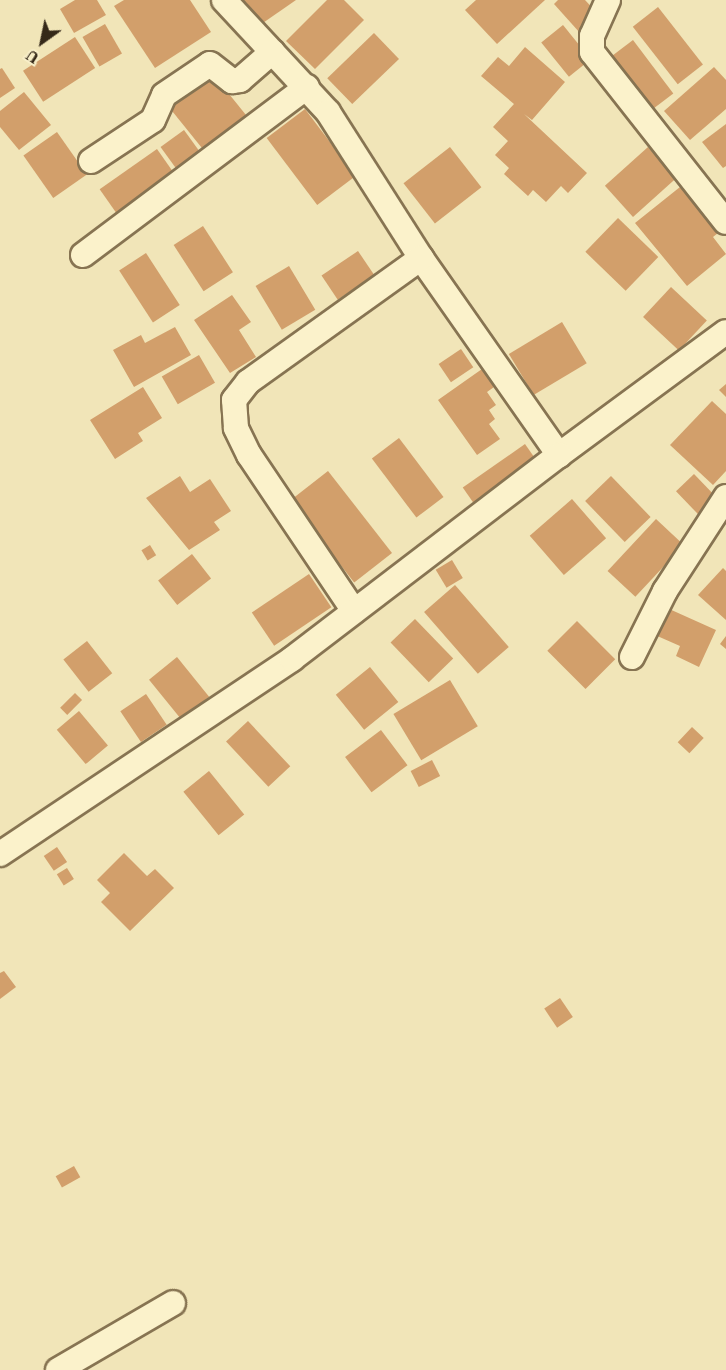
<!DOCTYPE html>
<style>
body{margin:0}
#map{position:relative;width:726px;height:1370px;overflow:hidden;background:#f1e5b8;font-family:"Source Serif 4",serif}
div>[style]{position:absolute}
.building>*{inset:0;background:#d29f6b;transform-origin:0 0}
.roads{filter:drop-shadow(2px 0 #877452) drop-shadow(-2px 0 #877452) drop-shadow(0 2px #877452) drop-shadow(0 -2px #877452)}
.street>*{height:24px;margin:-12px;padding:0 12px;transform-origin:12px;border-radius:12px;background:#fbf2cb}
span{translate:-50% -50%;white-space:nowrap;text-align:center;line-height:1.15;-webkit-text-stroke:4.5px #f8eec8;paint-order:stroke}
.north{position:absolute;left:12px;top:12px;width:60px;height:60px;-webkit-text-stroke:4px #f8eec8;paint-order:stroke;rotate:213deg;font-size:16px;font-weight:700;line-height:24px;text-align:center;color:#352919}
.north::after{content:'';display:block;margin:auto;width:21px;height:27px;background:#352919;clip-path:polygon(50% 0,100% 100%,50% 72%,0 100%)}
</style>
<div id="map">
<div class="building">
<i style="clip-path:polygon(75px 0,97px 0,106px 15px,74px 33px,60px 9px)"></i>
<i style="clip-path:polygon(124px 0,190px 0,211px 32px,155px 68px,114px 6px)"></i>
<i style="clip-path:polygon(243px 0,296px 0,260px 25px)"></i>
<i style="clip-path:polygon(327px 0,344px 0,364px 20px,315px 69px,286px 41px)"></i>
<i style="clip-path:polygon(476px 0,545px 0,497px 44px,465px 10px)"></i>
<i style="clip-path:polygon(558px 0,585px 0,599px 15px,580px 33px,554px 4px)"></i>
<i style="left:658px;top:7px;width:73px;height:32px;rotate:52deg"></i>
<i style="left:105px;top:24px;width:34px;height:26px;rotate:60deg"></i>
<i style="left:563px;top:25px;width:44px;height:28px;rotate:51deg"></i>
<i style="left:374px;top:33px;width:36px;height:65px;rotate:46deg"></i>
<i style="left:75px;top:37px;width:37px;height:62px;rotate:57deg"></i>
<i style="left:633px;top:40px;width:67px;height:26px;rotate:53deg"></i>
<i style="clip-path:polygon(525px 47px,565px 82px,532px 120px,524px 114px,587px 173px,568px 193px,561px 186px,546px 202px,533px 190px,528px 196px,504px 174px,509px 168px,495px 155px,508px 141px,493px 127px,514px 104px,481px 76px,498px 57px,509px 66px)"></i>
<i style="clip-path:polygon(714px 67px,726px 80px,726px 109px,690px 140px,664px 111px)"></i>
<i style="clip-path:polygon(2px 68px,15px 88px,0 98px,0 69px)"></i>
<i style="left:212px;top:73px;width:65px;height:55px;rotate:51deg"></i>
<i style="clip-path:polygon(24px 92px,51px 125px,19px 150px,0 127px,0 111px)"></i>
<i style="left:305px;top:109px;width:84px;height:48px;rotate:53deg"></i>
<i style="clip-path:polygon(726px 124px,726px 166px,723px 168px,702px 142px)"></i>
<i style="left:184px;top:130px;width:37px;height:29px;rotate:54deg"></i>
<i style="left:57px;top:132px;width:52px;height:41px;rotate:55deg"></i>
<i style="left:450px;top:147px;width:51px;height:59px;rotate:52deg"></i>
<i style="left:648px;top:147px;width:42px;height:58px;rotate:48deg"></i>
<i style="left:157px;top:149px;width:37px;height:70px;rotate:55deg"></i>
<i style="clip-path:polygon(685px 183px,723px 229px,713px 237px,726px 254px,687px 286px,635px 223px)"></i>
<i style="left:618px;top:218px;width:56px;height:47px;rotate:44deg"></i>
<i style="left:203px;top:226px;width:55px;height:35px;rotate:57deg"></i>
<i style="left:358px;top:251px;width:29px;height:44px;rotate:56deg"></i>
<i style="left:146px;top:253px;width:62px;height:32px;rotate:57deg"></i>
<i style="left:289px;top:266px;width:51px;height:39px;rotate:59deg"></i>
<i style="left:671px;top:287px;width:49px;height:41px;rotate:43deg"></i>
<i style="clip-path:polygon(232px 295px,251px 322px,239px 330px,256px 357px,230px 373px,194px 320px)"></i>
<i style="left:562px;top:322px;width:48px;height:62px;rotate:59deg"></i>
<i style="clip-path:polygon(175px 327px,191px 355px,134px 387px,113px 350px,141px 335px,145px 343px)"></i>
<i style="left:461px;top:349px;width:22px;height:27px;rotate:56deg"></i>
<i style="left:199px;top:355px;width:32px;height:43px;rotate:60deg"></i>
<i style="clip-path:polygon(482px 369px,494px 387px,487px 392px,496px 405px,489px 410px,495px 419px,489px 424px,500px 439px,477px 455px,438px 400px)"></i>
<i style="clip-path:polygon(726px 384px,726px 397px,719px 390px)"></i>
<i style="clip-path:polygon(143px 387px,162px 418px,138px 433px,143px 441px,115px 459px,90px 420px)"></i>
<i style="clip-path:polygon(712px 401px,726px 414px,726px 471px,713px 485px,670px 445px)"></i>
<i style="left:399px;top:438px;width:74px;height:34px;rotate:53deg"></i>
<i style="left:525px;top:444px;width:24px;height:76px;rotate:55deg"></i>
<i style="left:328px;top:471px;width:104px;height:48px;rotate:52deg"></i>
<i style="left:694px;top:474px;width:36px;height:25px;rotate:46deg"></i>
<i style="clip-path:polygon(180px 476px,190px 492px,210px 479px,231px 511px,214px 522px,220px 530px,189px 550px,146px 498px)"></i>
<i style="left:611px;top:476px;width:57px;height:36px;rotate:46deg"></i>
<i style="left:572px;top:499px;width:52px;height:56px;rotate:49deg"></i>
<i style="left:656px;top:519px;width:38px;height:71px;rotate:43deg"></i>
<i style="left:150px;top:545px;width:12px;height:10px;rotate:59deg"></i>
<i style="left:192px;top:554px;width:31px;height:43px;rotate:52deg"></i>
<i style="left:452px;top:560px;width:21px;height:19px;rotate:59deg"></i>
<i style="clip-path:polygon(723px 568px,726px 571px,726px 620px,698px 595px)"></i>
<i style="left:309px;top:574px;width:40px;height:69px;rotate:56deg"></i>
<i style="left:455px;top:585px;width:82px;height:41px;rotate:49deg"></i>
<i style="clip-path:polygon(667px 608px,716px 630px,699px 667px,676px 656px,680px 646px,655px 635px)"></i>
<i style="left:415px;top:619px;width:55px;height:34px;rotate:46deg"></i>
<i style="left:577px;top:621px;width:54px;height:42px;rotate:45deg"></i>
<i style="clip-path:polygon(726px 636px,726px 649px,720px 644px)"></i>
<i style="left:87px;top:641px;width:41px;height:30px;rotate:52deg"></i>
<i style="left:177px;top:657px;width:51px;height:36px;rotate:51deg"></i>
<i style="left:370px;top:667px;width:45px;height:44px;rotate:51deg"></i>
<i style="left:450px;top:680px;width:54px;height:66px;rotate:59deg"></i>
<i style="left:75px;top:693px;width:10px;height:21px;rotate:45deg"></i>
<i style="left:146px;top:694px;width:37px;height:31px;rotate:56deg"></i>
<i style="left:79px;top:711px;width:45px;height:29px;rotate:50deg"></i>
<i style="left:248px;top:721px;width:62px;height:30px;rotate:47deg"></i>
<i style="left:692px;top:727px;width:16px;height:21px;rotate:43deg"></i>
<i style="left:381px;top:730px;width:44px;height:45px;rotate:53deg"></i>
<i style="left:432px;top:760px;width:18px;height:24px;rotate:63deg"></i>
<i style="left:209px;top:771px;width:56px;height:33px;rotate:51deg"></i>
<i style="left:57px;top:847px;width:18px;height:16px;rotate:56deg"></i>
<i style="clip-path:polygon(124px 853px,147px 876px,155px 869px,174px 888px,130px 931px,101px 902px,110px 893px,97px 880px)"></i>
<i style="left:67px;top:868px;width:13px;height:12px;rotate:58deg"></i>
<i style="clip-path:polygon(4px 971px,16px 987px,0 999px,0 973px)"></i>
<i style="left:560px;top:998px;width:23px;height:19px;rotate:56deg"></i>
<i style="left:74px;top:1166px;width:13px;height:21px;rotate:61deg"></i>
</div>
<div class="roads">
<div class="street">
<i style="left:224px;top:0;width:153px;rotate:47.1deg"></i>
<i style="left:328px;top:112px;width:173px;rotate:57.5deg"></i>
<i style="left:421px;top:258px;width:241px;rotate:55deg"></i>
<i style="left:559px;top:455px;width:207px;rotate:-36.4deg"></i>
<i style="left:608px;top:0;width:39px;rotate:114deg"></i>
<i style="left:592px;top:36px;width:16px;rotate:90deg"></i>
<i style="left:592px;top:52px;width:216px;rotate:51.8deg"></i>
<i style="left:91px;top:161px;width:74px;rotate:-33.5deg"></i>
<i style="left:153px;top:120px;width:27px;rotate:-66deg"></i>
<i style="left:164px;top:95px;width:55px;rotate:-34deg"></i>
<i style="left:210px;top:64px;width:28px;rotate:38deg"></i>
<i style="left:232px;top:81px;width:8px;rotate:-7deg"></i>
<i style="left:240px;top:80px;width:43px;rotate:-41.2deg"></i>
<i style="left:83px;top:255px;width:280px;rotate:-36.9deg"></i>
<i style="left:354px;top:611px;width:188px;rotate:-123.9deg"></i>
<i style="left:249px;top:455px;width:30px;rotate:-116deg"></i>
<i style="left:236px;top:428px;width:28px;rotate:-94deg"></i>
<i style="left:234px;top:400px;width:23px;rotate:-52deg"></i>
<i style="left:248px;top:382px;width:213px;rotate:-35.6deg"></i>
<i style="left:632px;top:657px;width:74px;rotate:-63.4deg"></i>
<i style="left:665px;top:591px;width:112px;rotate:-57deg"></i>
<i style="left:0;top:854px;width:351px;rotate:-33.7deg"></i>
<i style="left:292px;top:659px;width:336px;rotate:-37.4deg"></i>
<i style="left:58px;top:1370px;width:133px;rotate:-30.2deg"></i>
</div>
</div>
<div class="north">U</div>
</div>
